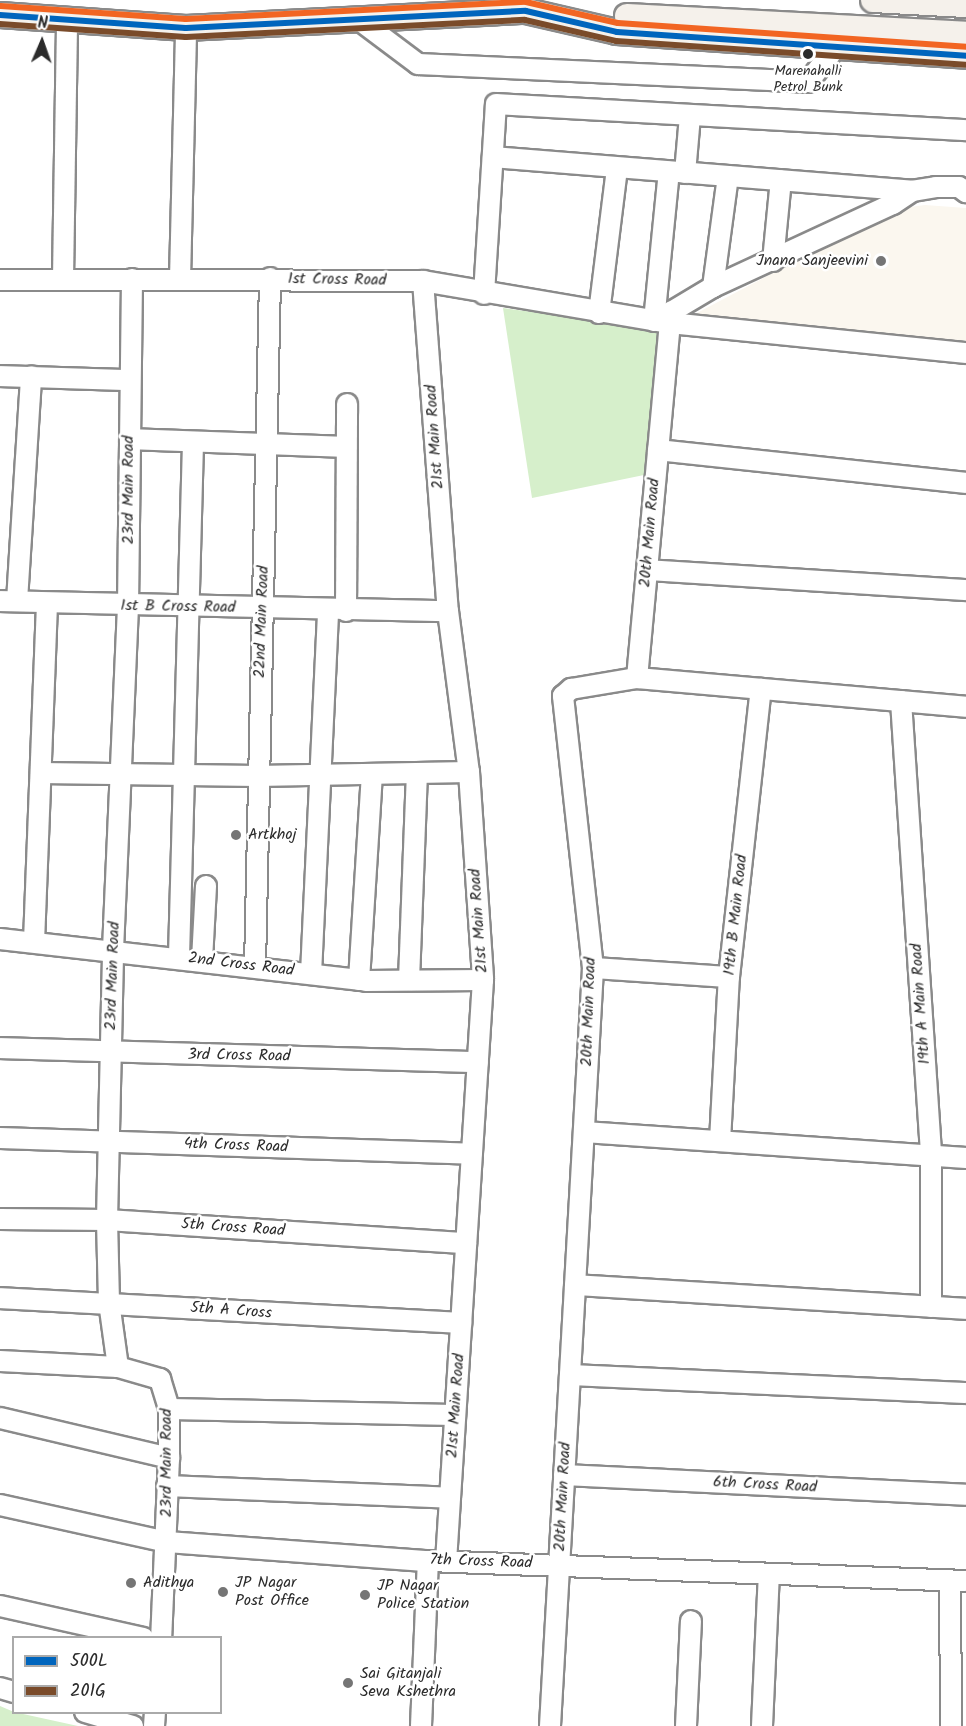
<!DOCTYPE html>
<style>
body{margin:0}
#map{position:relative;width:966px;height:1726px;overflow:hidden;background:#fff;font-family:Kalam,sans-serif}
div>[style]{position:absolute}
.built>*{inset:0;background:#fbf7ef}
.green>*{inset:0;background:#d6efcb}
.roads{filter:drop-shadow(2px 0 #8a8a8a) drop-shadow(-2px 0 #8a8a8a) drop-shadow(0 2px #8a8a8a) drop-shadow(0 -2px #8a8a8a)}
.minor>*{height:20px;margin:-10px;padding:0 10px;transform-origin:10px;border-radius:10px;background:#fff}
.major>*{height:24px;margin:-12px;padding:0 12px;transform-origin:12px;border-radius:12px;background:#f5f1eb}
.bus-1>*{height:6px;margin:-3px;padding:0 3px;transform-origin:3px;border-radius:3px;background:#0065bd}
.bus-2>*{height:6px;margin:-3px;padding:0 3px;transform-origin:3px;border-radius:3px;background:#7a4b2a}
.bus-3>*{height:6px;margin:-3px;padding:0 3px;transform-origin:3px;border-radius:3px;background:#f26522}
.dots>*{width:16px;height:16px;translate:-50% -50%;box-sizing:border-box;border:3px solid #fff;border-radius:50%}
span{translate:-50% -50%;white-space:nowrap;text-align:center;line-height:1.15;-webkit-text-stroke:5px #fff;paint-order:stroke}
.bus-label{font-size:14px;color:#2b2b2b}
.poi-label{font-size:16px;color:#2b2b2b}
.right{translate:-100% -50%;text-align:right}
.left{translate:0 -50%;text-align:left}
.street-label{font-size:16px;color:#2b2b2b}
.legend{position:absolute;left:12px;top:1636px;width:210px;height:78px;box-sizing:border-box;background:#fff;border:2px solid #aaa;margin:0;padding:8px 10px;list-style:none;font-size:18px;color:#2b2b2b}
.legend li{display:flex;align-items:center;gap:12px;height:30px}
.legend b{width:30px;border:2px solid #aaa}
.north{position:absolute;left:12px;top:12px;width:60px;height:60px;-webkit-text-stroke:4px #fff;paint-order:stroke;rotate:2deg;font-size:16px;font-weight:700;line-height:24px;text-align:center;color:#2b2b2b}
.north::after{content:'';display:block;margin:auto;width:21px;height:27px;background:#2b2b2b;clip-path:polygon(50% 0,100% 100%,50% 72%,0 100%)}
</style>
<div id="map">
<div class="built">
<i style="clip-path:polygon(925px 205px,966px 208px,966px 344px,697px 321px,697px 313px,895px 209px)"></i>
</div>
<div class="green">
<i style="clip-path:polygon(503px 308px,658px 329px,644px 475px,532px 498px)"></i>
<i style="clip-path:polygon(0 1706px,14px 1712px,78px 1726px,0 1726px)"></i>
</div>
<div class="roads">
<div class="minor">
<i style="left:358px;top:19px;width:75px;rotate:36.9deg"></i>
<i style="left:418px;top:64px;width:390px;rotate:2.6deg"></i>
<i style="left:808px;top:82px;width:45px;rotate:-51.3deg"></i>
<i style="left:493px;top:157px;width:420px;rotate:4.6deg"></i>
<i style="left:685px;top:173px;width:57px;rotate:-85deg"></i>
<i style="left:773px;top:261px;width:81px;rotate:-84.4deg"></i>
<i style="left:63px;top:279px;width:259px;rotate:-89.1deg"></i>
<i style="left:180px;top:279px;width:251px;rotate:-88.6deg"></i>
<i style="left:0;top:280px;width:423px;rotate:0.1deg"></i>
<i style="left:423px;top:281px;width:251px;rotate:9.7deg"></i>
<i style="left:670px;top:323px;width:298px;rotate:5.8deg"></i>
<i style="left:423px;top:281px;width:331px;rotate:85.7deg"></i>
<i style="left:448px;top:611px;width:162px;rotate:82.6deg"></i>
<i style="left:469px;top:772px;width:208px;rotate:86.1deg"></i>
<i style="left:483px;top:980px;width:582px;rotate:93.64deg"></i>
<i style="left:713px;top:287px;width:112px;rotate:-82.3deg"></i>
<i style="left:484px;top:294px;width:190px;rotate:-86.4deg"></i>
<i style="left:496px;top:104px;width:471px;rotate:3.2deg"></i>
<i style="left:599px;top:313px;width:146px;rotate:-82.9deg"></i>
<i style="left:654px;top:321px;width:150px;rotate:-84.3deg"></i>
<i style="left:0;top:376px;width:130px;rotate:1.8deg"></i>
<i style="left:130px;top:439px;width:215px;rotate:2.1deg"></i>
<i style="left:658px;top:450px;width:310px;rotate:6.1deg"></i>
<i style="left:647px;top:570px;width:320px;rotate:3.6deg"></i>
<i style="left:0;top:601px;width:448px;rotate:1.3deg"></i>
<i style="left:17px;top:601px;width:225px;rotate:-86.4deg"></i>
<i style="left:346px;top:611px;width:207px;rotate:-89.7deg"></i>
<i style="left:637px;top:678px;width:368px;rotate:-84.7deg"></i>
<i style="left:671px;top:312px;width:49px;rotate:-30.8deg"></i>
<i style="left:713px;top:287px;width:198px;rotate:-24.8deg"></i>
<i style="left:893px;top:204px;width:23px;rotate:-34deg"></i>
<i style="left:912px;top:191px;width:24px;rotate:-9deg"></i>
<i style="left:936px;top:187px;width:23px"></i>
<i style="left:959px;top:187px;width:9px;rotate:36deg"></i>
<i style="left:901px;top:701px;width:456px;rotate:86.2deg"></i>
<i style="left:931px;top:1156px;width:151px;rotate:90deg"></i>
<i style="left:41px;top:773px;width:216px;rotate:0.8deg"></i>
<i style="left:257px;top:776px;width:212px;rotate:-1.1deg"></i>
<i style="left:0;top:939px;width:368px;rotate:6.5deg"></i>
<i style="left:366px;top:981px;width:117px;rotate:-0.5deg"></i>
<i style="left:34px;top:942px;width:338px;rotate:-87.8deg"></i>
<i style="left:179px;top:957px;width:514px;rotate:-88.44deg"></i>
<i style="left:202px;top:960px;width:74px;rotate:-86.9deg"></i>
<i style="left:255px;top:967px;width:689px;rotate:-88.75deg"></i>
<i style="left:593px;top:968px;width:136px;rotate:3.8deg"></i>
<i style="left:311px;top:974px;width:364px;rotate:-87.3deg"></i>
<i style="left:359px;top:980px;width:206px;rotate:-86.4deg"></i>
<i style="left:409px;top:980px;width:207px;rotate:-87.8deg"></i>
<i style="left:0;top:1048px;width:478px;rotate:1.7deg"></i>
<i style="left:584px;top:1132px;width:383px;rotate:3.9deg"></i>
<i style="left:0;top:1138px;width:472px;rotate:1.9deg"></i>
<i style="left:720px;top:1141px;width:164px;rotate:-86.9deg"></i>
<i style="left:729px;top:977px;width:290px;rotate:-83.7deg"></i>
<i style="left:0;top:1219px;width:107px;rotate:0.5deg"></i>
<i style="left:107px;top:1220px;width:360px;rotate:3.7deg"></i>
<i style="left:575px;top:1285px;width:392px;rotate:3.5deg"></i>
<i style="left:0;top:1298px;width:462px;rotate:3.1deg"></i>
<i style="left:0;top:1361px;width:118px;rotate:2.9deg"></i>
<i style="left:118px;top:1367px;width:44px;rotate:15.9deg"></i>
<i style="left:160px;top:1379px;width:31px;rotate:73deg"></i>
<i style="left:169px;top:1409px;width:49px;rotate:90deg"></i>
<i style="left:169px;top:1458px;width:180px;rotate:92.5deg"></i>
<i style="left:118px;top:1367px;width:66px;rotate:-97.9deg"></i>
<i style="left:109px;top:1302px;width:82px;rotate:-91.4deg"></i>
<i style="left:107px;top:1220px;width:270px;rotate:-88.7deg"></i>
<i style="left:113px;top:950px;width:343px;rotate:-87.5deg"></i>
<i style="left:128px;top:607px;width:328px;rotate:-89.3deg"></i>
<i style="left:570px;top:1375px;width:396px;rotate:2.6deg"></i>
<i style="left:169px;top:1409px;width:286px;rotate:1.2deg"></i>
<i style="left:0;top:1418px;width:174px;rotate:13.3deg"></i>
<i style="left:564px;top:1475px;width:402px;rotate:2.8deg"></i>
<i style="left:167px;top:1486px;width:283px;rotate:2.4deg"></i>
<i style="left:0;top:1505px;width:171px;rotate:12.5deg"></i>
<i style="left:167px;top:1542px;width:262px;rotate:4.2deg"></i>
<i style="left:428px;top:1561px;width:538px;rotate:2.13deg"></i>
<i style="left:950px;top:1581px;width:145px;rotate:89.6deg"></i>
<i style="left:0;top:1606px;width:147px;rotate:12.6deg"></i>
<i style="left:0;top:1688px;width:15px;rotate:16deg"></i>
<i style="left:85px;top:1712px;width:50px;rotate:16.3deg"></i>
<i style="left:154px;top:1726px;width:14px;rotate:-86deg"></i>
<i style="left:421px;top:1726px;width:165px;rotate:-87.6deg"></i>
<i style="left:550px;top:1726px;width:759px;rotate:-86.75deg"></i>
<i style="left:593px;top:968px;width:274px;rotate:-96.3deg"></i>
<i style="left:563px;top:696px;width:11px;rotate:-41deg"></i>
<i style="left:571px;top:689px;width:67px;rotate:-9.5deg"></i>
<i style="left:637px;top:678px;width:330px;rotate:5deg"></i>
<i style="left:686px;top:1726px;width:105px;rotate:-87.3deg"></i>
<i style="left:762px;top:1726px;width:152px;rotate:-87.4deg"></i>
</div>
<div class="major">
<i style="left:873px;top:0;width:93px;rotate:3.1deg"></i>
<i style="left:0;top:15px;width:186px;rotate:4deg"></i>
<i style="left:186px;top:28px;width:340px;rotate:-2.9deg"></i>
<i style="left:526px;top:11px;width:93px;rotate:13deg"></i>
<i style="left:617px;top:32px;width:350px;rotate:3.9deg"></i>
<i style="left:627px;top:16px;width:339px;rotate:3deg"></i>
</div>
</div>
<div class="bus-1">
<i style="left:0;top:15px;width:186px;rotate:4deg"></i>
<i style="left:186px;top:28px;width:340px;rotate:-2.9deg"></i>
<i style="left:526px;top:11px;width:93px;rotate:13deg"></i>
<i style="left:617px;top:32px;width:350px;rotate:3.9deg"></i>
</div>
<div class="bus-2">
<i style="left:0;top:24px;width:186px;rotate:4deg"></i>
<i style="left:186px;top:37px;width:339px;rotate:-2.9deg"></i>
<i style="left:525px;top:20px;width:93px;rotate:13deg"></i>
<i style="left:616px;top:41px;width:350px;rotate:3.9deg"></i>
</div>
<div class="bus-3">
<i style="left:1px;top:6px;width:185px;rotate:4deg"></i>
<i style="left:186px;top:19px;width:340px;rotate:-2.9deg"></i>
<i style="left:526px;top:2px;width:94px;rotate:12.9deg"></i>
<i style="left:618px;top:23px;width:349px;rotate:3.9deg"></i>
</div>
<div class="dots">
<i style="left:808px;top:54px;background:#2b2b2b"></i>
<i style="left:881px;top:261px;background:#757575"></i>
<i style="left:236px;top:835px;background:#757575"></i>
<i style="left:131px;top:1583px;background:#757575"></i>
<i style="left:223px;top:1592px;background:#757575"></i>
<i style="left:365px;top:1595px;background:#757575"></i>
<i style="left:348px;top:1683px;background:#757575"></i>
</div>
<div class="bus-label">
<span style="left:808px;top:79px">Marenahalli<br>Petrol Bunk</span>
</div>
<div class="poi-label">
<span class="right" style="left:868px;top:261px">Jnana Sanjeevini</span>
<span class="left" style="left:248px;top:835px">Artkhoj</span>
<span class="left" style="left:143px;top:1583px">Adithya</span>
<span class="left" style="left:235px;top:1592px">JP Nagar<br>Post Office</span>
<span class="left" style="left:377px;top:1595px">JP Nagar<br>Police Station</span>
<span class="left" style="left:360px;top:1683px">Sai Gitanjali<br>Seva Kshethra</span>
</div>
<div class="street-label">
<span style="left:337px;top:280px;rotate:1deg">1st Cross Road</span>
<span style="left:435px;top:437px;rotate:-94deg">21st Main Road</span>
<span style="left:129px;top:490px;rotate:-90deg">23rd Main Road</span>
<span style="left:650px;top:533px;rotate:-85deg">20th Main Road</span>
<span style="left:178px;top:607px;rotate:1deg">1st B Cross Road</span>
<span style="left:262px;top:622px;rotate:-88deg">22nd Main Road</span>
<span style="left:736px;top:915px;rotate:-84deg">19th B Main Road</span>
<span style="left:479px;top:921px;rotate:-94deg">21st Main Road</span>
<span style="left:241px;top:965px;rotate:7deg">2nd Cross Road</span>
<span style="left:113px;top:976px;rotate:-88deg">23rd Main Road</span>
<span style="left:921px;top:1004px;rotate:-94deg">19th A Main Road</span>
<span style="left:589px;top:1012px;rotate:-88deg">20th Main Road</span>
<span style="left:239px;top:1056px;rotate:1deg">3rd Cross Road</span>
<span style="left:236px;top:1146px;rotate:2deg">4th Cross Road</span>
<span style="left:233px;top:1228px;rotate:4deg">5th Cross Road</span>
<span style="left:231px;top:1311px;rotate:4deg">5th A Cross</span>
<span style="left:456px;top:1406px;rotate:-86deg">21st Main Road</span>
<span style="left:167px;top:1463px;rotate:-90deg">23rd Main Road</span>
<span style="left:765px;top:1485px;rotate:3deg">6th Cross Road</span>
<span style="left:563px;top:1497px;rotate:-87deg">20th Main Road</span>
<span style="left:481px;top:1562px;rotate:2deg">7th Cross Road</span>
</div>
<ul class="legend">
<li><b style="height:8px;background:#0065bd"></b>500L</li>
<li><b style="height:8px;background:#7a4b2a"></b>201G</li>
</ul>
<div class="north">N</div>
</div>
